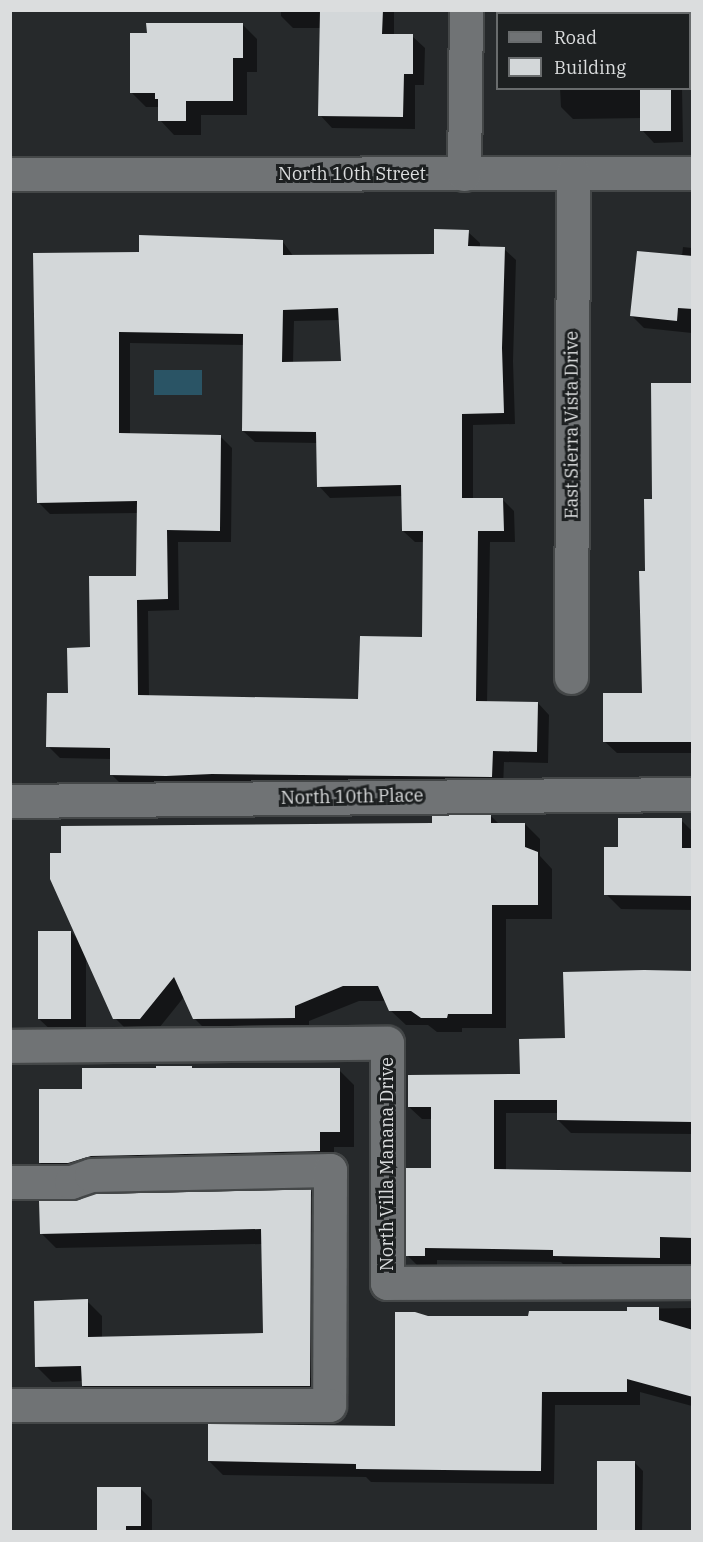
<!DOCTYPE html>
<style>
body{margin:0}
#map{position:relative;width:703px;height:1542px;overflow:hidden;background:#26292b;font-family:"IBM Plex Serif",serif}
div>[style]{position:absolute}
.water>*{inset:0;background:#2a5465;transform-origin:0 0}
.shadow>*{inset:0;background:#0007;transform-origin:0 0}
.building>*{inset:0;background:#d3d7d9;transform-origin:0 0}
.roads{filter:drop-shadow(2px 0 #444748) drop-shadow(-2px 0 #444748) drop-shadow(0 2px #444748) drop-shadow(0 -2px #444748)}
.minor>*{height:33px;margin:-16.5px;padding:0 16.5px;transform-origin:16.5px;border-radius:16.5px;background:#707375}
span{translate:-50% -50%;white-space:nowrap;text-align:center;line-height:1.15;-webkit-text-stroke:6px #1d2021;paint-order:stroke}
.street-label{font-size:18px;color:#dbddde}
.frame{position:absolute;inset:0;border:12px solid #dbddde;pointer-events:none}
.legend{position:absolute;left:496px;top:12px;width:195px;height:78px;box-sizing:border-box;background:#1d2021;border:2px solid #696c6d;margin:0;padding:8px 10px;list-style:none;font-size:18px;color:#dbddde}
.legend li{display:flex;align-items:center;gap:12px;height:30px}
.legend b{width:30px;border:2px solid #696c6d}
</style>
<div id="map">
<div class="water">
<i style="left:202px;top:370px;width:25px;height:48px;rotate:90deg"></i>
</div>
<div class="shadow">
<i style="clip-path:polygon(281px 10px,394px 10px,394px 36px,412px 36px,425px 48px,424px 85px,415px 85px,415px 129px,332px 128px,320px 115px,321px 28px,293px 28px,281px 16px)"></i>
<i style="left:535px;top:10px;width:89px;height:4px"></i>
<i style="clip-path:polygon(242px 24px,257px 39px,257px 72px,247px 72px,247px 115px,201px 115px,201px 135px,174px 135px,160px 120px,160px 107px,146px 107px,131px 92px,148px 35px)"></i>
<i style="clip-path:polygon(560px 88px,682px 88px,683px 142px,654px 143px,642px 130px,642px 118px,573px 119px,561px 107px)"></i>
<i style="clip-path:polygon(evenodd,468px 232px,480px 243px,480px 248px,504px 249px,516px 260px,513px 361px,515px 424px,473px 425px,473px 499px,502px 499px,514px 511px,515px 542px,490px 542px,487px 703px,538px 703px,549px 715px,548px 763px,504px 762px,503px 788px,123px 786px,111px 774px,111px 759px,60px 758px,48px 746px,70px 695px,92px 649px,137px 577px,138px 513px,50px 514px,38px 502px,140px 254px,283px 242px,294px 257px,435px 255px,468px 232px,340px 320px,342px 363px,293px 363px,294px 321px,340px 320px,468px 232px,130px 343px,244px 345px,243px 431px,255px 442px,318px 443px,319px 486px,330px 498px,403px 496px,403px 531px,415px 542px,425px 542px,423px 638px,360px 700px,149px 696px,148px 611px,179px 610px,178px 542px,231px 542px,232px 448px,221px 437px,130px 435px,130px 343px)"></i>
<i style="clip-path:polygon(683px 247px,692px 248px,692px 333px,644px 328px,632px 316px,682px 256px)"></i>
<i style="clip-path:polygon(692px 385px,692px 753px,617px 753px,604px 741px,644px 694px,646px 572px,654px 500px)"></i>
<i style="clip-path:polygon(491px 816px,499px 824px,525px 824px,540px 839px,540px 856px,552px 869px,552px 919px,506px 919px,506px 1028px,462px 1028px,462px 1032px,437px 1032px,428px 1025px,406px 1025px,390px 1010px,386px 1001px,359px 1001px,309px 1021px,309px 1032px,209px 1033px,194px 1018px,184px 997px,155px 1033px,130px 1033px,115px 1018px,86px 954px,86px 1034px,54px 1033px,39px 1019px,71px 932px,80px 941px,434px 824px)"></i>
<i style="clip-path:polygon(681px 820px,692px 831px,692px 910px,621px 909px,606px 894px)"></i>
<i style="clip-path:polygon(692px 972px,692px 1134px,571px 1133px,558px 1120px,559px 1113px,506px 1113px,506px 1171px,692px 1174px,692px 1270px,567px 1268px,561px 1262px,437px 1260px,437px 1268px,420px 1268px,407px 1255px,433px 1170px,432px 1119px,422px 1119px,409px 1107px,522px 1076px,566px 1039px)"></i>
<i style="clip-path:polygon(191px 1067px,194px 1070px,339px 1070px,354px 1085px,354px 1147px,334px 1147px,334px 1166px,55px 1178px,40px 1163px,83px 1090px,83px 1069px)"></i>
<i style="clip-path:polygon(311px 1191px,325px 1206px,325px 1401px,98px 1401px,83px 1386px,83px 1381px,52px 1382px,37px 1367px,87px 1301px,102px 1316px,102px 1338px,264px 1335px,262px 1244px,56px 1248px,41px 1233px,72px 1202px)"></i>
<i style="clip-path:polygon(692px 1308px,692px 1406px,640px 1392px,640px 1405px,555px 1405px,554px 1484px,371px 1482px,366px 1477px,223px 1475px,209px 1461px,396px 1427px,428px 1317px,529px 1317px,629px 1312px,629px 1309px)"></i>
<i style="clip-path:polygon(635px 1463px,643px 1471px,642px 1532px,598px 1532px)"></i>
<i style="clip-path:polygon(140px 1488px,152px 1500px,152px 1532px,99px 1532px)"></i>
</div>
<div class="building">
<i style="clip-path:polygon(320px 10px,383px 10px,382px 34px,413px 34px,413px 74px,404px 74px,403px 117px,318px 116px)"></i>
<i style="clip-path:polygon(146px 23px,243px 23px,243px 58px,233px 58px,233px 101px,186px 101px,186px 121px,158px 121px,158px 99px,155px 99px,155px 93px,130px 93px,130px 33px,147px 33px)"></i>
<i style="left:640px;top:88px;width:31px;height:43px"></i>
<i style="clip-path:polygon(evenodd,434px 229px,469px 230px,468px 246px,505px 247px,502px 348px,504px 413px,462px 414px,462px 498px,503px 498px,504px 531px,478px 531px,476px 701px,538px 702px,537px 752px,493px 751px,492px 777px,212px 774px,166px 776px,110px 775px,110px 748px,46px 747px,47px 693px,68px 693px,67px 648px,90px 647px,89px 576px,136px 576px,137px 501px,37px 503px,33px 253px,139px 252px,139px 235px,283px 240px,283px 255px,434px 254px,434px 229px,338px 308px,341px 361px,282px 362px,283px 310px,338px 308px,434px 229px,119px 332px,243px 334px,242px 431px,316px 432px,317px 487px,401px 485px,402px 531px,423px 531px,422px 637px,360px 636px,358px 699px,138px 695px,137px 600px,168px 599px,167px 530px,220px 531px,221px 435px,119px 433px,119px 332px)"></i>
<i style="clip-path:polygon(637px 251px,693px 256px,693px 309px,678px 308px,677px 321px,630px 316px)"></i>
<i style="clip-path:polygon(651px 383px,693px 383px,693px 742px,603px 742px,603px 693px,642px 693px,639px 571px,645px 571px,644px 499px,652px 499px)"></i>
<i style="clip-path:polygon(432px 815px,491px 815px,491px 823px,525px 823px,525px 847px,538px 852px,538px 905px,492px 905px,492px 1014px,448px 1014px,447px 1018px,421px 1018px,411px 1011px,389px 1011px,378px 986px,343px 986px,295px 1006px,295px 1018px,193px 1019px,174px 977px,140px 1019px,113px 1019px,50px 879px,50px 853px,61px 853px,61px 826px,432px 823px)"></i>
<i style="clip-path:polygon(618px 818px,682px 818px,682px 848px,693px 848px,693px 896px,604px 895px,604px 847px,618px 847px)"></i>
<i style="left:38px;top:931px;width:33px;height:88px"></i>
<i style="clip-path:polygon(644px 970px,693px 971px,693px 1122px,557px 1120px,557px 1100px,494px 1100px,494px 1169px,693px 1172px,693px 1238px,660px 1237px,660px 1258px,553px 1256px,553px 1250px,425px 1248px,425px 1256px,406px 1256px,406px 1168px,431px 1168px,431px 1107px,408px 1107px,408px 1075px,520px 1074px,519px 1039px,565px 1038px,563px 972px)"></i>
<i style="clip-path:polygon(156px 1066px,192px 1066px,192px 1068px,340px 1068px,340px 1132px,320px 1132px,320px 1151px,91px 1156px,68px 1163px,39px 1163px,39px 1089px,82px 1089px,82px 1068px,156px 1068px)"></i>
<i style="clip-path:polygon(311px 1189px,310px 1386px,82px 1386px,81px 1366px,35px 1367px,34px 1301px,88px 1299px,88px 1337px,263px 1333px,261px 1229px,40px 1234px,39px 1201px,71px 1201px,94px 1194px)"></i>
<i style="clip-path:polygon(627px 1307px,659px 1307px,659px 1320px,693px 1330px,693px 1397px,627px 1379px,627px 1392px,542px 1392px,541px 1471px,356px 1469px,356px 1464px,208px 1461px,208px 1424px,395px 1426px,395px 1312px,415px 1312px,428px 1316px,528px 1316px,529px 1311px,627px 1311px)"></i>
<i style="left:597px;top:1461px;width:38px;height:71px"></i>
<i style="clip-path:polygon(97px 1487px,141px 1487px,141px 1526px,126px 1526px,126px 1532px,97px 1532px)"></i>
</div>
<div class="roads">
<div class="minor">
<i style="left:10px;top:174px;width:682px;rotate:-0.08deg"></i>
<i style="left:464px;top:174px;width:164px;rotate:-89.3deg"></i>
<i style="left:571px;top:677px;width:504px;rotate:-89.77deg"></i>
<i style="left:10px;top:801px;width:682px;rotate:-0.59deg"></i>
<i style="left:10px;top:1046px;width:377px;rotate:-0.5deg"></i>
<i style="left:387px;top:1043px;width:240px;rotate:90deg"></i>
<i style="left:387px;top:1283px;width:305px;rotate:-0.2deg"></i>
<i style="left:10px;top:1182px;width:61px"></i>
<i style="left:71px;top:1182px;width:21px;rotate:-19deg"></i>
<i style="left:91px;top:1175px;width:239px;rotate:-1.2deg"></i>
<i style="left:330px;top:1170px;width:235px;rotate:90.2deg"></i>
<i style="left:329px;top:1405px;width:319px;rotate:180deg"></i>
</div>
</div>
<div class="street-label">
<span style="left:352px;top:174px">North 10th Street</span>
<span style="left:572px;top:425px;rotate:-90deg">East Sierra Vista Drive</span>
<span style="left:352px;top:797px;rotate:-1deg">North 10th Place</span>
<span style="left:387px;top:1164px;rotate:-90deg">North Villa Manana Drive</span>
</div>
<div class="frame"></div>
<ul class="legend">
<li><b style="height:8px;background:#707375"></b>Road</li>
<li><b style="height:16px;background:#d3d7d9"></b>Building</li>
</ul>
</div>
